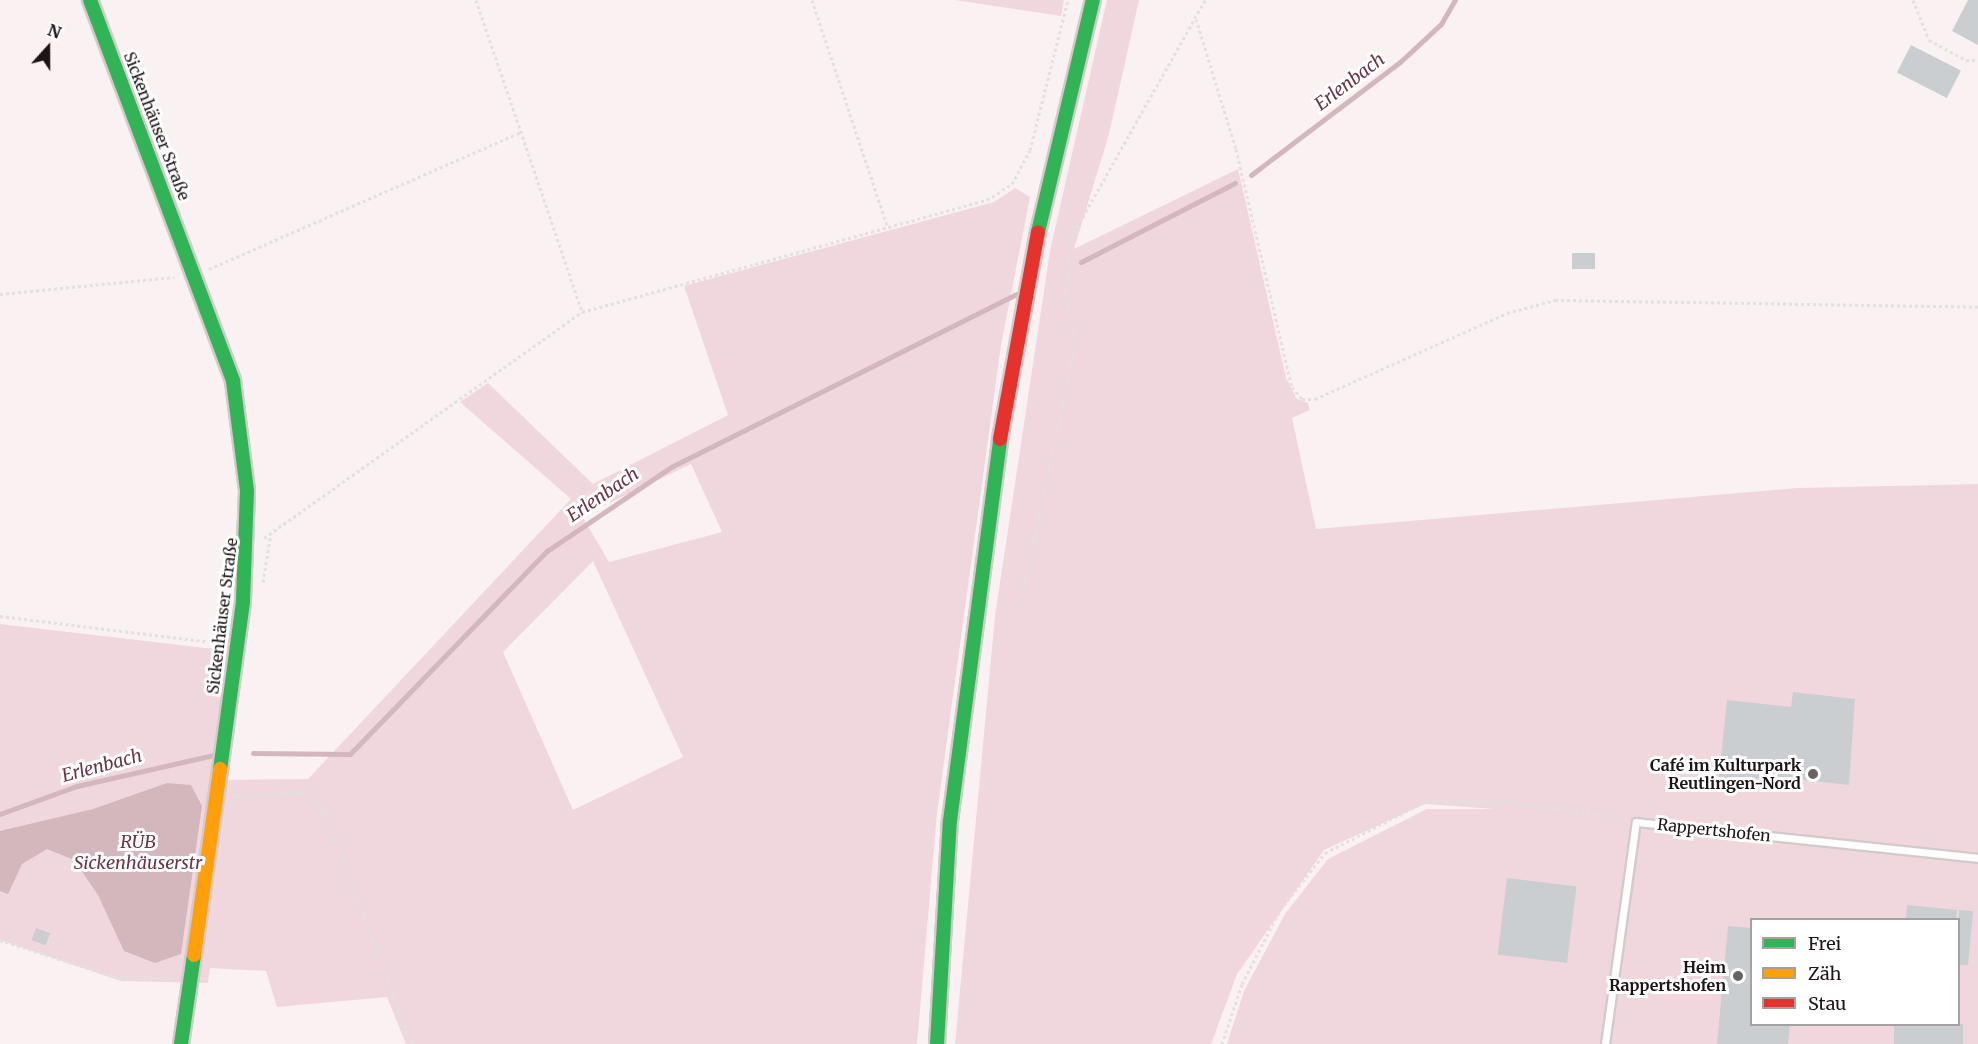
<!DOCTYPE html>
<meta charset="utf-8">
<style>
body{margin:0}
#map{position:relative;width:1978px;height:1044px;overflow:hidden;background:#faf1f3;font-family:Merriweather,serif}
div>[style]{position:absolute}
.green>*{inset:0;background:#f0d7dd}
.water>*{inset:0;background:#d4b6bd}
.stream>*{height:5px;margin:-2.5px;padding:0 2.5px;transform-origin:2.5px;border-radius:2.5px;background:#d4b6bd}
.building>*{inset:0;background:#caced1;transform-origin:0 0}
.path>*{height:3px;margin-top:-1.5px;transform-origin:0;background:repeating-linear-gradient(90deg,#e2e0e0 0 3px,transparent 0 6px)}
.roads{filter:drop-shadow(2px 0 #d4cacc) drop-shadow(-2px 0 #d4cacc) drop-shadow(0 2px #d4cacc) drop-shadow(0 -2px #d4cacc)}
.lane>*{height:7px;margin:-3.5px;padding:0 3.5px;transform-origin:3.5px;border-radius:3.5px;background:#fefdfd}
.fast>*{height:14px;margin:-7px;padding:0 7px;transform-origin:7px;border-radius:7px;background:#30b455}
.slow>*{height:14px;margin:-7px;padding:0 7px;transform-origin:7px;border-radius:7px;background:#ff9f0a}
.jam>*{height:14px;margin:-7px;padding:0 7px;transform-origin:7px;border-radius:7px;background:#e5322d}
.dots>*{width:16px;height:16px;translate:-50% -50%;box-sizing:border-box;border:3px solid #fff;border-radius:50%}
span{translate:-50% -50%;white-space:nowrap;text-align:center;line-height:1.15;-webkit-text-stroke:6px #fff;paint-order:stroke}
.street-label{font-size:16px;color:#1d1416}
.poi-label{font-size:16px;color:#1d1416;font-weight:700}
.right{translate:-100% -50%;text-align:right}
.water-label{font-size:18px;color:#6b3546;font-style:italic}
.legend{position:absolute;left:1750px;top:918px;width:210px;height:108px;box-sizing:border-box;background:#fff;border:2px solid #a5a1a2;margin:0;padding:8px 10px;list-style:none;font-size:18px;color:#1d1416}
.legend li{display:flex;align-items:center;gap:12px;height:30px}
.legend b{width:30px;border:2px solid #a5a1a2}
.north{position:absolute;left:18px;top:18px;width:60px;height:60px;-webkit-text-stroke:4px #fff;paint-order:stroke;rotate:21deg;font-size:16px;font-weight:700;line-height:24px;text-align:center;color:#1d1416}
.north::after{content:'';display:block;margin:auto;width:21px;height:27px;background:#1d1416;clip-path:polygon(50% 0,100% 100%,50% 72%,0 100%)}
</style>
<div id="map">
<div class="green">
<i style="clip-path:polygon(955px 0,1064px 0,1061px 16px)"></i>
<i style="clip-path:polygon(evenodd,1107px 0,1139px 0,1109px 134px,1074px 249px,1238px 169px,1286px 378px,1297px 399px,1308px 403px,1310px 410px,1292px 418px,1316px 529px,1797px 488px,1978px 484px,1978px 1044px,1227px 1044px,1244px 991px,1285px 914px,1328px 859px,1427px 809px,1494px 809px,1425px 804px,1324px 850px,1237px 974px,1211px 1044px,955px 1044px,995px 616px,1050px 251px,1107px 0,1752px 920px,1958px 920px,1958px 1024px,1752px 1024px,1752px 920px)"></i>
<i style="clip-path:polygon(evenodd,1015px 188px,1030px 197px,1001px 345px,937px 813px,917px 1044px,406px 1044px,387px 997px,277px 1007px,266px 971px,210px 968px,208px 983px,121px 981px,0 940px,0 624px,231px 651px,211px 780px,308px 779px,571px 499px,460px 402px,488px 383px,593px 484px,728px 415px,684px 286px,994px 202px,1015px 188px,691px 464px,722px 532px,609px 562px,582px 516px,691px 464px,1015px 188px,593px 561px,683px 757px,573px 810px,503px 652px,593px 561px)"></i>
</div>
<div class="water">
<i style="clip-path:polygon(167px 783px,191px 785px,202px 806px,181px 954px,155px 963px,124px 951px,98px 895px,74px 860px,47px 849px,22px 864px,8px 894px,0 891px,0 831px,93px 809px)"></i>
</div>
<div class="stream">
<i style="left:1251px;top:175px;width:187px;rotate:-37.2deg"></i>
<i style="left:1400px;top:62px;width:56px;rotate:-42.8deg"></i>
<i style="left:1441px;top:24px;width:28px;rotate:-60deg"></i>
<i style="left:1081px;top:262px;width:173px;rotate:-27.2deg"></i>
<i style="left:253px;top:753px;width:97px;rotate:0.6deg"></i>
<i style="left:350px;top:754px;width:283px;rotate:-45.9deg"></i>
<i style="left:547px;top:551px;width:150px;rotate:-34.1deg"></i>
<i style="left:671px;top:467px;width:387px;rotate:-26.6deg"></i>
<i style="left:0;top:814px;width:82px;rotate:-20deg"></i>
<i style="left:77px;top:786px;width:139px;rotate:-12.8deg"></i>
</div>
<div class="building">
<i style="clip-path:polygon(1968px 0,1978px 0,1978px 45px,1952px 31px)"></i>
<i style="left:1911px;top:45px;width:56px;height:31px;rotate:27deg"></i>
<i style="left:1572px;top:253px;width:23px;height:16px"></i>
<i style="clip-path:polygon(1793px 692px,1855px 699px,1849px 785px,1759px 775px,1757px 790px,1718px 786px,1727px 700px,1791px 707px)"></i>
<i style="left:1507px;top:878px;width:70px;height:77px;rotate:7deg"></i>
<i style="clip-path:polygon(1907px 905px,1957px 910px,1956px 920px,1906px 920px)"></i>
<i style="clip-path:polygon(1959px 910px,1973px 911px,1968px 965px,1959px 965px)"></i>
<i style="clip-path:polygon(1728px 926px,1752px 928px,1752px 1024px,1790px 1024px,1788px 1044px,1717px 1044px)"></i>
<i style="left:36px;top:928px;width:15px;height:13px;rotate:20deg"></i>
<i style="left:1894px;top:1024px;width:69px;height:20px"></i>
</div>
<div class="path">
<i style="left:476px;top:0;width:330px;rotate:71.2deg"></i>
<i style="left:812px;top:0;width:238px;rotate:71.6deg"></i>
<i style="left:1913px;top:0;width:43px;rotate:68.2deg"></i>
<i style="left:1929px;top:40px;width:42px;rotate:28.4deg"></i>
<i style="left:1966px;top:60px;width:12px"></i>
<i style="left:1196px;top:19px;width:136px;rotate:72.9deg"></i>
<i style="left:1236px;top:149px;width:244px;rotate:76.8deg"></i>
<i style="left:1292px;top:387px;width:16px;rotate:50deg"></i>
<i style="left:1302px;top:399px;width:13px"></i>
<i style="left:1315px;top:399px;width:210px;rotate:-24.1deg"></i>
<i style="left:1507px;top:313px;width:50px;rotate:-15.2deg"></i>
<i style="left:1555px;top:300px;width:423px;rotate:0.9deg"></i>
<i style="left:209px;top:269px;width:341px;rotate:-23.7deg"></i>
<i style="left:0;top:294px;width:175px;rotate:-5.6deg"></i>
<i style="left:264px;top:538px;width:390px;rotate:-35.4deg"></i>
<i style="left:582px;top:312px;width:420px;rotate:-15.5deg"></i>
<i style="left:987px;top:200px;width:30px;rotate:-33deg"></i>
<i style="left:1012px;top:184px;width:38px;rotate:-62deg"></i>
<i style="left:1030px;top:150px;width:155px;rotate:-75.8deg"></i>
<i style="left:263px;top:582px;width:50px;rotate:-80.7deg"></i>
<i style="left:1021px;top:602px;width:260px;rotate:-78deg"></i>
<i style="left:1075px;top:348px;width:56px;rotate:-99.3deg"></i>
<i style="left:1066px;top:293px;width:55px;rotate:-84.8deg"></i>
<i style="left:1071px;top:238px;width:273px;rotate:-60.6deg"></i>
<i style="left:0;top:616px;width:221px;rotate:7deg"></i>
<i style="left:232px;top:796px;width:69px;rotate:-2.5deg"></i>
<i style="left:301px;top:793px;width:29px;rotate:38deg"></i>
<i style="left:324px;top:811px;width:249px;rotate:69.3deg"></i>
<i style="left:0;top:940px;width:125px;rotate:17.7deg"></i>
<i style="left:119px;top:978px;width:53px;rotate:-1.1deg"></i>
<i style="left:1222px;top:1044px;width:63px;rotate:-71.6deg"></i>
<i style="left:1242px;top:984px;width:83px;rotate:-62.8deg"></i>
<i style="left:1280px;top:910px;width:73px;rotate:-51.7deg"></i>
<i style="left:1325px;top:853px;width:114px;rotate:-27.2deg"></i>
<i style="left:1426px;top:801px;width:84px;rotate:0.7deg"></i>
<i style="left:1510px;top:802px;width:118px;rotate:8.3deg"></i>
</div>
<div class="roads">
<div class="lane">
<i style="left:1605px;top:1044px;width:224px;rotate:-82.1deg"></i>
<i style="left:1636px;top:822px;width:344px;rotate:6deg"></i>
</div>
<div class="fast">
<i style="left:90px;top:0;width:407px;rotate:69.4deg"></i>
<i style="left:233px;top:381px;width:111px;rotate:82.7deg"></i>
<i style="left:247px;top:491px;width:111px;rotate:92.1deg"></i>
<i style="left:243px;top:602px;width:169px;rotate:97.8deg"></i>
<i style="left:1038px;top:232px;width:238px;rotate:-76.7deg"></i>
<i style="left:181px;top:1044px;width:90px;rotate:-81.7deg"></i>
<i style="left:937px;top:1044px;width:223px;rotate:-86.7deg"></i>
<i style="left:950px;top:821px;width:385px;rotate:-82.5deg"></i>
</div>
<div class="slow">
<i style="left:194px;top:955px;width:188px;rotate:-82deg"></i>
</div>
<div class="jam">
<i style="left:1000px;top:439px;width:210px;rotate:-79.6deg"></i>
</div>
</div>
<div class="dots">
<i style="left:1813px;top:774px;background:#6a6163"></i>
<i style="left:1738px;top:976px;background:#6a6163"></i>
</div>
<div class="street-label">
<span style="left:157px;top:126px;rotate:69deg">Sickenhäuser Straße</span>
<span style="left:222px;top:616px;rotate:-83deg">Sickenhäuser Straße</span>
<span style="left:1714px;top:830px;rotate:6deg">Rappertshofen</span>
</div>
<div class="poi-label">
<span class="right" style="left:1801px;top:774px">Café im Kulturpark<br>Reutlingen-Nord</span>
<span class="right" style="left:1726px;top:976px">Heim<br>Rappertshofen</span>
</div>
<div class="water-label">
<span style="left:1350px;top:82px;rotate:-37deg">Erlenbach</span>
<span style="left:603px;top:495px;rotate:-34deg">Erlenbach</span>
<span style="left:102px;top:766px;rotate:-15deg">Erlenbach</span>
<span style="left:138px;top:853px">RÜB<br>Sickenhäuserstr</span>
</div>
<ul class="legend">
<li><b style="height:8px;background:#30b455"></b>Frei</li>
<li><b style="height:8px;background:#ff9f0a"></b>Zäh</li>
<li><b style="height:8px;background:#e5322d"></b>Stau</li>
</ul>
<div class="north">N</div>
</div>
